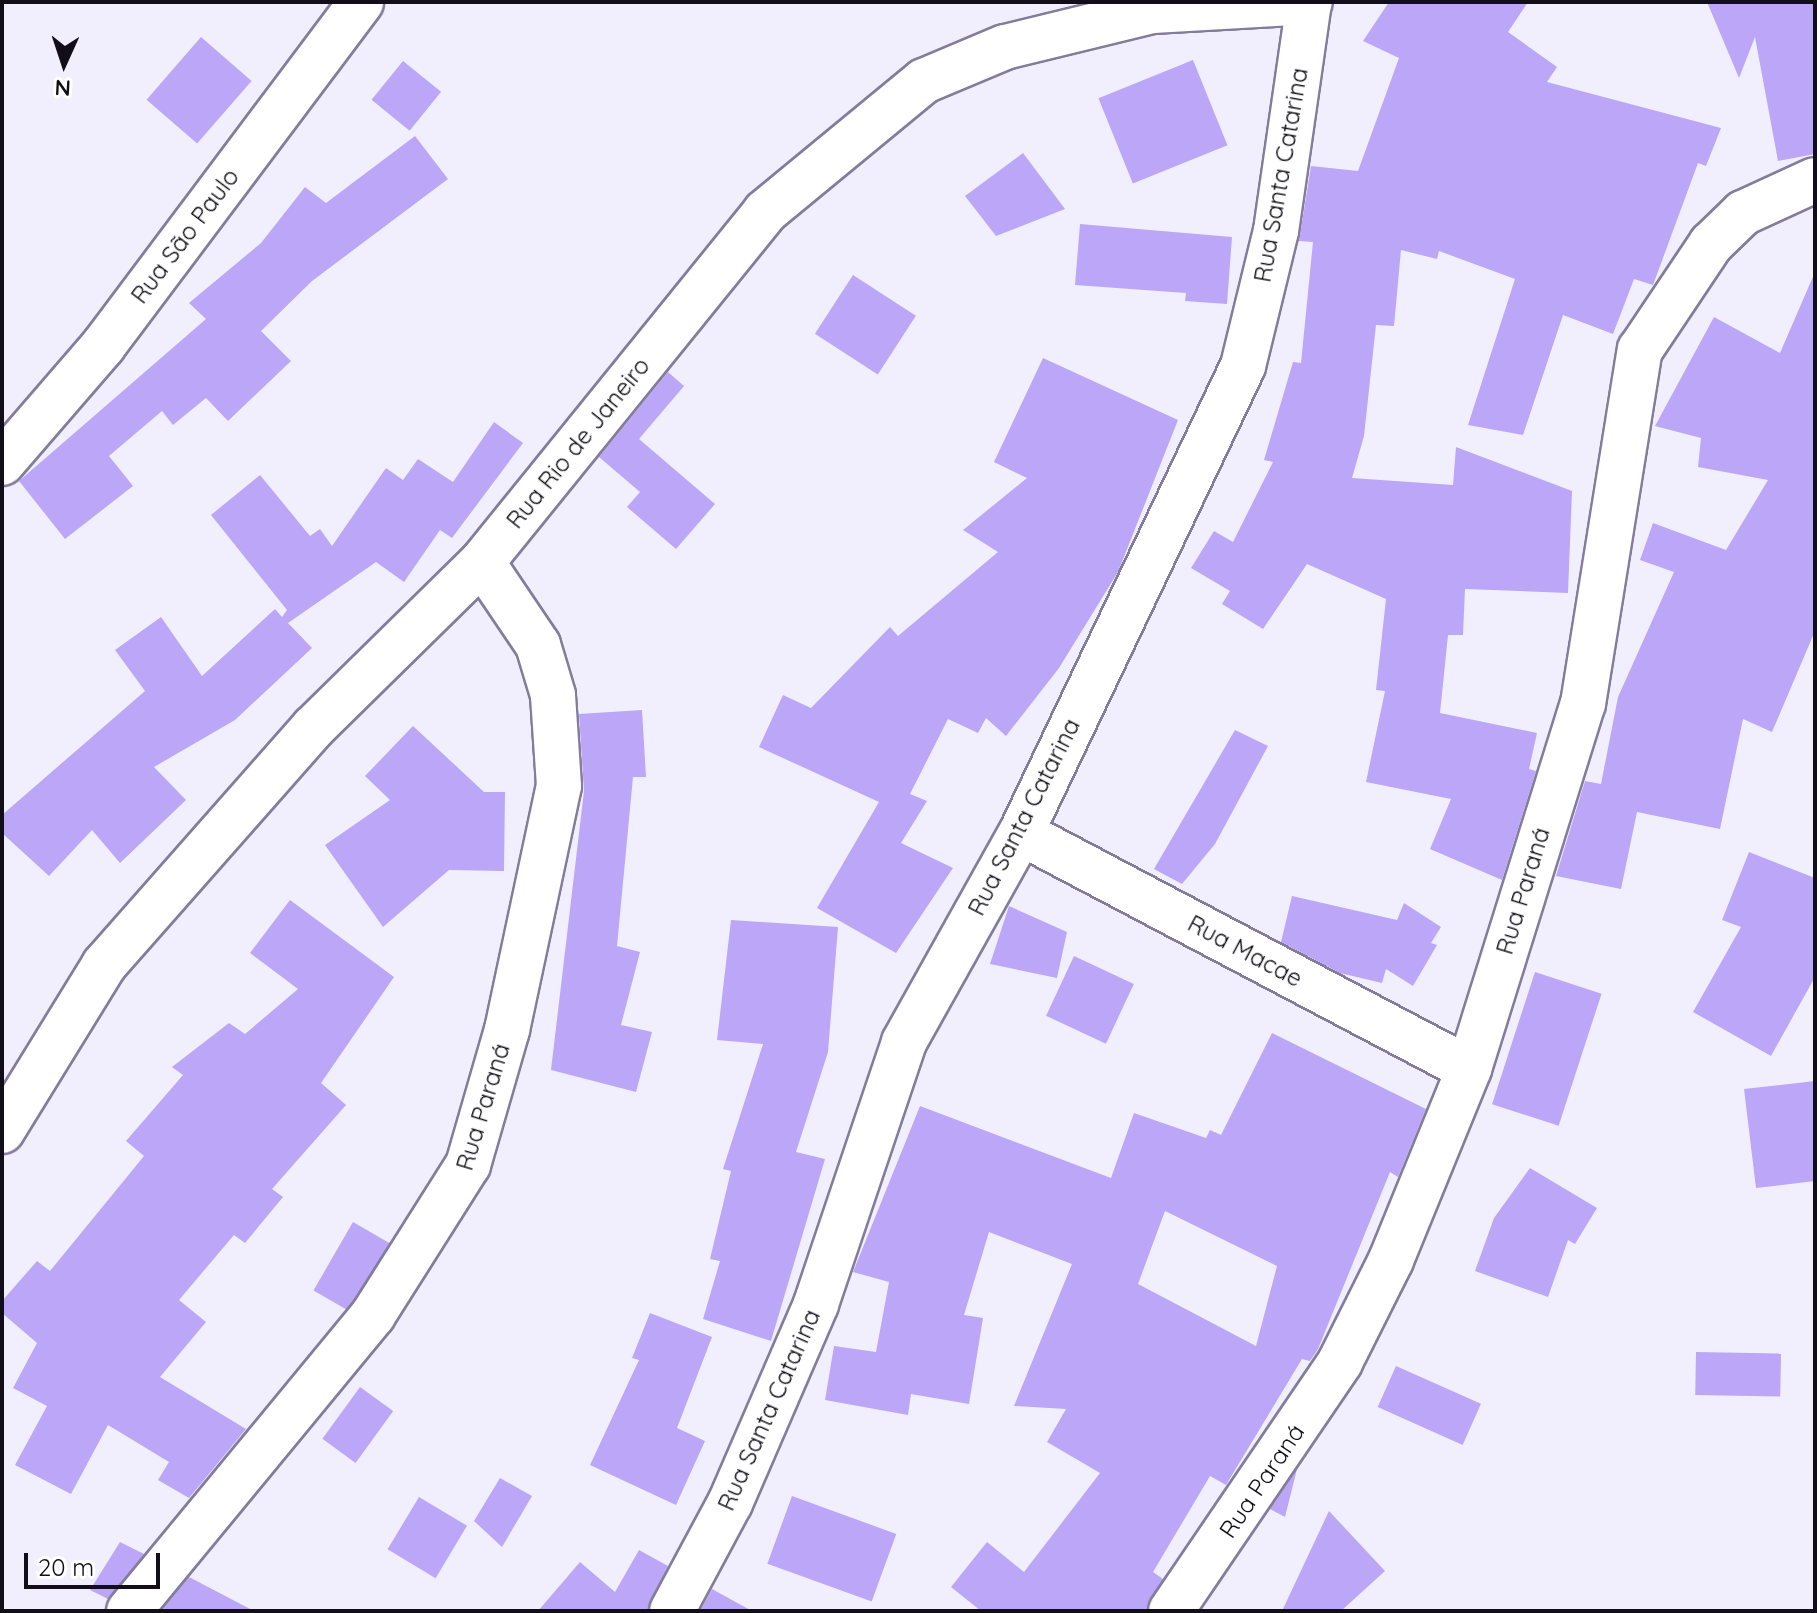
<!DOCTYPE html>
<meta charset="utf-8">
<style>
body{margin:0}
#map{position:relative;width:1817px;height:1613px;overflow:hidden;background:#f1effd;font-family:Quicksand,sans-serif}
div>[style]{position:absolute}
.building>*{inset:0;background:#bba6f8;transform-origin:0 0}
.roads{filter:drop-shadow(2px 0 #837c9b) drop-shadow(-2px 0 #837c9b) drop-shadow(0 2px #837c9b) drop-shadow(0 -2px #837c9b)}
.minor>*{height:44px;margin:-22px;padding:0 22px;transform-origin:22px;border-radius:22px;background:#fff}
span{translate:-50% -50%;white-space:nowrap;text-align:center;line-height:1.15;-webkit-text-stroke:6px #fff;paint-order:stroke}
.street-label{font-size:24px;color:#110e19}
.frame{position:absolute;inset:0;border:4px solid #110e19;pointer-events:none}
.north{position:absolute;left:24px;top:24px;width:80px;height:80px;-webkit-text-stroke:6px #fff;paint-order:stroke;rotate:183deg;font-size:22px;font-weight:700;line-height:32px;text-align:center;color:#110e19}
.north::after{content:'';display:block;margin:auto;width:28px;height:36px;background:#110e19;clip-path:polygon(50% 0,100% 100%,50% 72%,0 100%)}
.scale{position:absolute;left:24px;top:1553px;width:136px;height:36px;box-sizing:border-box;border:4px solid #110e19;border-top:0;padding-left:10px;font-size:24px;line-height:28px;white-space:nowrap;color:#110e19;-webkit-text-stroke:6px #fff;paint-order:stroke}
</style>
<div id="map">
<div class="building">
<i style="clip-path:polygon(1389px 2px,1528px 2px,1508px 32px,1557px 67px,1547px 82px,1721px 128px,1706px 166px,1698px 163px,1653px 285px,1634px 279px,1613px 334px,1563px 315px,1523px 435px,1468px 425px,1515px 279px,1439px 251px,1437px 259px,1401px 250px,1394px 326px,1376px 325px,1364px 436px,1352px 478px,1453px 485px,1456px 447px,1572px 491px,1568px 593px,1465px 589px,1463px 635px,1448px 635px,1440px 713px,1537px 733px,1529px 769px,1536px 771px,1502px 880px,1430px 849px,1451px 799px,1366px 782px,1385px 691px,1376px 690px,1386px 599px,1307px 564px,1263px 629px,1222px 604px,1230px 591px,1191px 568px,1214px 531px,1233px 542px,1273px 462px,1264px 460px,1293px 362px,1301px 363px,1313px 242px,1299px 241px,1311px 166px,1358px 171px,1399px 58px,1363px 41px)"></i>
<i style="clip-path:polygon(1707px 2px,1815px 2px,1815px 154px,1778px 161px,1755px 37px,1739px 78px)"></i>
<i style="left:201px;top:37px;width:67px;height:83px;rotate:41deg"></i>
<i style="left:1193px;top:60px;width:92px;height:102px;rotate:68deg"></i>
<i style="left:403px;top:61px;width:49px;height:50px;rotate:39deg"></i>
<i style="clip-path:polygon(415px 136px,448px 179px,312px 281px,261px 331px,291px 361px,228px 421px,206px 398px,173px 425px,162px 411px,109px 456px,133px 486px,65px 539px,19px 481px,206px 319px,189px 303px,261px 243px,305px 187px,326px 203px)"></i>
<i style="clip-path:polygon(1023px 153px,1065px 209px,996px 236px,965px 196px)"></i>
<i style="clip-path:polygon(1080px 224px,1232px 237px,1227px 304px,1185px 301px,1186px 293px,1075px 285px)"></i>
<i style="clip-path:polygon(1815px 272px,1815px 631px,1772px 732px,1743px 719px,1720px 829px,1637px 812px,1621px 889px,1556px 876px,1585px 781px,1601px 784px,1618px 697px,1674px 572px,1640px 560px,1653px 523px,1726px 550px,1768px 480px,1698px 467px,1701px 438px,1655px 426px,1714px 317px,1780px 353px)"></i>
<i style="left:853px;top:275px;width:75px;height:70px;rotate:33deg"></i>
<i style="clip-path:polygon(1043px 358px,1178px 420px,1118px 572px,1059px 668px,1006px 736px,986px 718px,978px 733px,948px 719px,910px 794px,927px 801px,901px 843px,953px 868px,896px 953px,817px 908px,879px 802px,759px 747px,783px 695px,811px 708px,890px 627px,898px 636px,998px 552px,963px 530px,1027px 478px,994px 462px)"></i>
<i style="clip-path:polygon(668px 372px,684px 386px,639px 439px,715px 504px,676px 549px,627px 507px,640px 492px,599px 457px)"></i>
<i style="clip-path:polygon(494px 422px,523px 443px,452px 538px,440px 530px,404px 582px,376px 562px,288px 623px,312px 648px,235px 720px,154px 767px,186px 800px,120px 863px,92px 830px,49px 876px,2px 833px,2px 815px,145px 691px,115px 650px,161px 617px,202px 676px,275px 609px,282px 617px,287px 610px,211px 515px,260px 475px,310px 536px,320px 529px,332px 546px,386px 468px,403px 480px,418px 459px,453px 482px)"></i>
<i style="clip-path:polygon(642px 710px,646px 777px,633px 777px,617px 946px,640px 952px,621px 1025px,652px 1032px,636px 1092px,551px 1070px,584px 791px,579px 714px)"></i>
<i style="clip-path:polygon(413px 726px,484px 792px,505px 792px,504px 871px,449px 870px,383px 927px,325px 845px,390px 800px,365px 776px)"></i>
<i style="clip-path:polygon(1235px 730px,1268px 746px,1215px 844px,1182px 884px,1154px 869px)"></i>
<i style="clip-path:polygon(1749px 852px,1815px 878px,1815px 977px,1771px 1056px,1693px 1012px,1741px 927px,1722px 920px)"></i>
<i style="clip-path:polygon(1292px 896px,1397px 920px,1404px 903px,1441px 927px,1431px 943px,1437px 945px,1413px 986px,1386px 969px,1382px 983px,1340px 973px,1281px 942px)"></i>
<i style="clip-path:polygon(290px 900px,394px 977px,321px 1083px,346px 1105px,272px 1189px,283px 1197px,245px 1243px,234px 1235px,179px 1300px,206px 1322px,160px 1377px,246px 1429px,189px 1498px,158px 1480px,169px 1462px,108px 1425px,71px 1494px,15px 1465px,47px 1406px,13px 1388px,37px 1343px,2px 1313px,2px 1301px,37px 1261px,50px 1271px,144px 1156px,126px 1141px,183px 1075px,172px 1067px,229px 1023px,245px 1034px,298px 989px,250px 953px)"></i>
<i style="clip-path:polygon(1009px 906px,1067px 932px,1057px 978px,990px 964px)"></i>
<i style="clip-path:polygon(731px 920px,838px 927px,828px 1052px,796px 1152px,825px 1159px,771px 1341px,703px 1319px,720px 1261px,710px 1259px,731px 1171px,723px 1169px,763px 1044px,717px 1040px)"></i>
<i style="left:1074px;top:956px;width:66px;height:66px;rotate:25deg"></i>
<i style="left:1535px;top:972px;width:70px;height:139px;rotate:18deg"></i>
<i style="clip-path:polygon(evenodd,1272px 1033px,1426px 1109px,1398px 1177px,1390px 1172px,1318px 1349px,1310px 1361px,1302px 1359px,1226px 1485px,1210px 1476px,1153px 1572px,1163px 1579px,1146px 1611px,981px 1611px,951px 1587px,987px 1542px,1024px 1572px,1100px 1473px,1047px 1442px,1066px 1409px,1014px 1406px,1072px 1264px,989px 1232px,964px 1315px,983px 1318px,969px 1404px,911px 1394px,908px 1415px,825px 1400px,834px 1346px,876px 1352px,889px 1282px,853px 1272px,920px 1106px,1111px 1178px,1134px 1113px,1206px 1138px,1210px 1130px,1221px 1135px,1272px 1033px,1165px 1211px,1277px 1266px,1256px 1346px,1138px 1284px,1165px 1211px)"></i>
<i style="clip-path:polygon(1815px 1081px,1815px 1181px,1756px 1188px,1744px 1089px)"></i>
<i style="clip-path:polygon(1530px 1168px,1597px 1208px,1575px 1244px,1568px 1240px,1548px 1297px,1475px 1271px,1494px 1218px)"></i>
<i style="left:353px;top:1222px;width:42px;height:79px;rotate:30deg"></i>
<i style="clip-path:polygon(650px 1313px,712px 1337px,677px 1428px,705px 1441px,676px 1505px,590px 1465px,639px 1360px,632px 1358px)"></i>
<i style="left:1696px;top:1352px;width:85px;height:43px;rotate:1deg"></i>
<i style="left:1396px;top:1366px;width:93px;height:45px;rotate:24deg"></i>
<i style="left:360px;top:1387px;width:41px;height:64px;rotate:36deg"></i>
<i style="clip-path:polygon(1297px 1469px,1285px 1517px,1270px 1509px)"></i>
<i style="clip-path:polygon(500px 1478px,532px 1496px,502px 1547px,474px 1521px)"></i>
<i style="left:792px;top:1496px;width:111px;height:72px;rotate:20deg"></i>
<i style="left:419px;top:1497px;width:56px;height:61px;rotate:31deg"></i>
<i style="clip-path:polygon(1329px 1511px,1385px 1571px,1341px 1611px,1282px 1611px)"></i>
<i style="clip-path:polygon(120px 1542px,144px 1554px,108px 1599px,90px 1590px)"></i>
<i style="clip-path:polygon(639px 1550px,668px 1566px,647px 1611px,538px 1611px,580px 1562px,615px 1592px)"></i>
<i style="clip-path:polygon(189px 1577px,254px 1611px,161px 1611px)"></i>
<i style="clip-path:polygon(712px 1589px,752px 1611px,700px 1611px)"></i>
</div>
<div class="roads">
<div class="minor">
<i style="left:2px;top:463px;width:155px;rotate:-49.2deg"></i>
<i style="left:103px;top:346px;width:430px;rotate:-53.1deg"></i>
<i style="left:1021px;top:833px;width:506px;rotate:27.78deg"></i>
<i style="left:2px;top:1131px;width:195px;rotate:-58.4deg"></i>
<i style="left:104px;top:965px;width:317px;rotate:-48.6deg"></i>
<i style="left:314px;top:727px;width:235px;rotate:-44.5deg"></i>
<i style="left:482px;top:562px;width:450px;rotate:-51deg"></i>
<i style="left:765px;top:212px;width:206px;rotate:-39.5deg"></i>
<i style="left:924px;top:81px;width:88px;rotate:-22.8deg"></i>
<i style="left:1005px;top:47px;width:152px;rotate:-13.7deg"></i>
<i style="left:1153px;top:11px;width:157px;rotate:-3.3deg"></i>
<i style="left:129px;top:1611px;width:384px;rotate:-50.5deg"></i>
<i style="left:373px;top:1315px;width:178px;rotate:-57.7deg"></i>
<i style="left:468px;top:1165px;width:141px;rotate:-73.9deg"></i>
<i style="left:507px;top:1030px;width:249px;rotate:-78deg"></i>
<i style="left:559px;top:786px;width:91px;rotate:-93.8deg"></i>
<i style="left:553px;top:695px;width:52px;rotate:-106.7deg"></i>
<i style="left:538px;top:645px;width:100px;rotate:-124deg"></i>
<i style="left:672px;top:1611px;width:123px;rotate:-61.8deg"></i>
<i style="left:730px;top:1503px;width:217px;rotate:-66.6deg"></i>
<i style="left:816px;top:1304px;width:276px;rotate:-71.4deg"></i>
<i style="left:904px;top:1042px;width:240px;rotate:-60.8deg"></i>
<i style="left:1021px;top:833px;width:517px;rotate:-64.57deg"></i>
<i style="left:1243px;top:366px;width:139px;rotate:-76.3deg"></i>
<i style="left:1276px;top:231px;width:230px;rotate:-81.8deg"></i>
<i style="left:1171px;top:1611px;width:301px;rotate:-55.8deg"></i>
<i style="left:1340px;top:1362px;width:114px;rotate:-63.4deg"></i>
<i style="left:1391px;top:1260px;width:206px;rotate:-67.8deg"></i>
<i style="left:1469px;top:1069px;width:382px;rotate:-72.7deg"></i>
<i style="left:1583px;top:704px;width:359px;rotate:-80.9deg"></i>
<i style="left:1640px;top:350px;width:128px;rotate:-56.2deg"></i>
<i style="left:1711px;top:244px;width:45px;rotate:-44.1deg"></i>
<i style="left:1743px;top:213px;width:79px;rotate:-24.6deg"></i>
</div>
</div>
<div class="street-label">
<span style="left:1281px;top:175px;rotate:-80deg">Rua Santa Catarina</span>
<span style="left:185px;top:236px;rotate:-53deg">Rua São Paulo</span>
<span style="left:578px;top:443px;rotate:-51deg">Rua Rio de Janeiro</span>
<span style="left:1024px;top:817px;rotate:-63deg">Rua Santa Catarina</span>
<span style="left:1523px;top:891px;rotate:-73deg">Rua Paraná</span>
<span style="left:1245px;top:951px;rotate:28deg">Rua Macae</span>
<span style="left:483px;top:1107px;rotate:-73deg">Rua Paraná</span>
<span style="left:769px;top:1410px;rotate:-66deg">Rua Santa Catarina</span>
<span style="left:1262px;top:1481px;rotate:-56deg">Rua Paraná</span>
</div>
<div class="frame"></div>
<div class="north">N</div>
<div class="scale">20 m</div>
</div>
